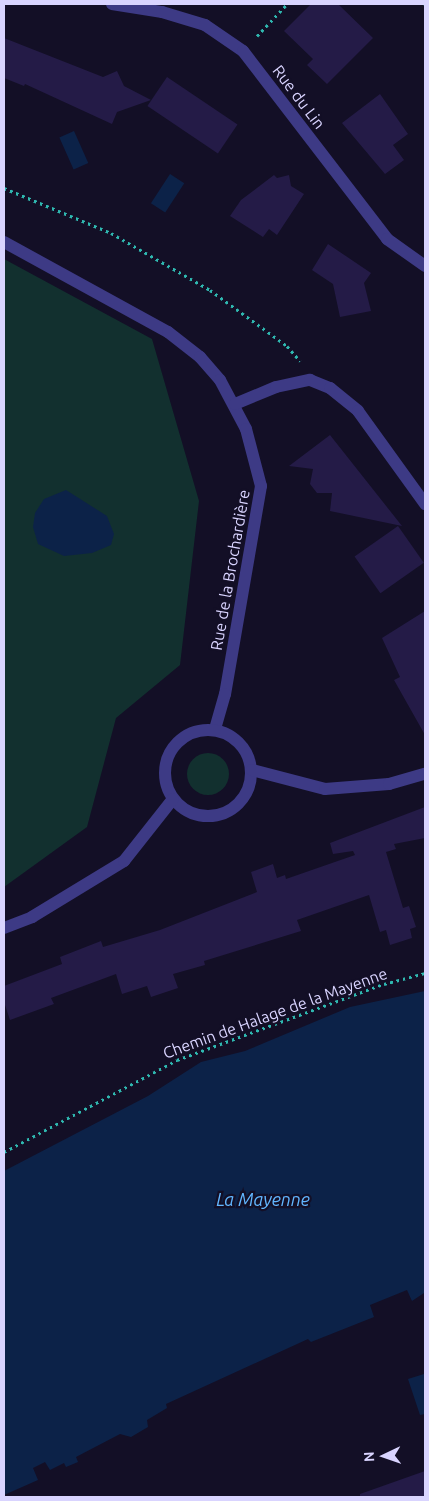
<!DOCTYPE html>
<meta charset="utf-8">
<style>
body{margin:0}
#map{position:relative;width:429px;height:1501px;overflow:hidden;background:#130f26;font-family:Ubuntu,sans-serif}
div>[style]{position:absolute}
.green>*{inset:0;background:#12302f}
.round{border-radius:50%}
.water>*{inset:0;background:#0c2248;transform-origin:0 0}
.building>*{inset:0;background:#241b47;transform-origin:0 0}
.path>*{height:3px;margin-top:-1.5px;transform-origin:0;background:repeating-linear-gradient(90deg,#2fb8b0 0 2.5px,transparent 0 6.5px)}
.minor>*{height:12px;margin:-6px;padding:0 6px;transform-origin:6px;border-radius:6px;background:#3d3a85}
.minor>.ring{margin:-6px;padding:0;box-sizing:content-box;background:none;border:12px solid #3d3a85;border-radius:50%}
span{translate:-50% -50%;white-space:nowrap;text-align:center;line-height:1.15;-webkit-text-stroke:4.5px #130f26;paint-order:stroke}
.street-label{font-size:16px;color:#d9d4ff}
.water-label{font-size:18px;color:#62b6ff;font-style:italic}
.frame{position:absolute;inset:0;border:5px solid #d9d4ff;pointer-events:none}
.north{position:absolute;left:359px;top:1431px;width:50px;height:50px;-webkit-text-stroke:4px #130f26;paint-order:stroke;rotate:267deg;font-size:14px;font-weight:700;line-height:20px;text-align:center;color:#d9d4ff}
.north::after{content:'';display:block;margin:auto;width:18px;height:22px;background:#d9d4ff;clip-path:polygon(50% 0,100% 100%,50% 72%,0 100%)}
</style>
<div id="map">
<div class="green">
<i style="clip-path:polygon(4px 259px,152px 339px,199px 501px,180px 665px,116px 718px,87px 827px,4px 887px)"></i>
<i class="round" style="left:187px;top:753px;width:42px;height:42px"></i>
</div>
<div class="water">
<i style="left:74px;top:131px;width:35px;height:16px;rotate:66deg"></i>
<i style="left:170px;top:174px;width:17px;height:35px;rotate:33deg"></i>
<i style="clip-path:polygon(66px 490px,107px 516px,114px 534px,111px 545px,92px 553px,64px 556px,38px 544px,33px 527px,35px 513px,44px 499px)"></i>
<i style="clip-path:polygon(425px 991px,424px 1293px,412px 1301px,407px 1290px,370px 1305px,374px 1317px,311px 1342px,308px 1339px,166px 1404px,167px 1408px,147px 1420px,148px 1427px,131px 1437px,120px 1434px,76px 1457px,78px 1462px,66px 1467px,64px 1463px,50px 1470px,45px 1462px,33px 1468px,38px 1480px,4px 1495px,4px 1171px,148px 1096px,201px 1062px,245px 1051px,350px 1007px)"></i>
<i style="clip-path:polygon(424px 1374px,425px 1414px,420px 1415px,408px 1379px)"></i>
</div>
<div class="building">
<i style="clip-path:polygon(311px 4px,338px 4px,373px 38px,327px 84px,307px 65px,313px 59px,284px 31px)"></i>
<i style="clip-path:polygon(4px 38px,103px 77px,117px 71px,124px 86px,151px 100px,117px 112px,112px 124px,25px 84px,24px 86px,4px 78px)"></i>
<i style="left:167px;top:77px;width:85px;height:35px;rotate:34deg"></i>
<i style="clip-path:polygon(380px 94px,408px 134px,393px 145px,404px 160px,385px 174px,342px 123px)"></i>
<i style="clip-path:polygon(274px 175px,277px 178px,289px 175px,291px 186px,304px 194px,277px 235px,269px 229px,263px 237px,230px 216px,241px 200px)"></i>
<i style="clip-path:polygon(328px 244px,371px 273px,364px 283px,371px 311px,340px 317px,333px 284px,312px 270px)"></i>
<i style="clip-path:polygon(330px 435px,402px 526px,330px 511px,332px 493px,317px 493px,310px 484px,313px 469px,289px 466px)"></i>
<i style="left:398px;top:526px;width:45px;height:53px;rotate:55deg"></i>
<i style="clip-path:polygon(425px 611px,425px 735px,394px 680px,400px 677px,382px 638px)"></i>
<i style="clip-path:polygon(425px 807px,425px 838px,394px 844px,396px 849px,386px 852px,403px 908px,409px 906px,416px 927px,410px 929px,412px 938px,390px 945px,386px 930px,380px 932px,369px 895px,297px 920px,301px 931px,204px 961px,205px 965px,173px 974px,178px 988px,151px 997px,147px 986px,122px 994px,116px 974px,51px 998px,54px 1004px,10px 1020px,4px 1002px,4px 986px,62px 964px,60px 957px,101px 941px,103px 947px,160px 930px,257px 892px,251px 872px,273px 864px,277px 878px,285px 875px,286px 879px,355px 855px,353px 851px,333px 854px,330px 843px)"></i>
<i style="clip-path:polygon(425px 1471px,425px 1497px,360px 1497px,360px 1494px)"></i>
</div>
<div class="path">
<i style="left:425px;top:4px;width:1px;rotate:90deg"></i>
<i style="left:257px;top:36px;width:44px;rotate:-46.8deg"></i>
<i style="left:4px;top:188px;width:116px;rotate:22.8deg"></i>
<i style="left:111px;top:233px;width:114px;rotate:29.9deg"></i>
<i style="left:210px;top:290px;width:95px;rotate:36deg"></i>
<i style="left:287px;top:346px;width:20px;rotate:49deg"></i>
<i style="left:4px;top:1152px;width:196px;rotate:-28deg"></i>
<i style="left:177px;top:1060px;width:221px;rotate:-20.2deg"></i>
<i style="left:384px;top:984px;width:42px;rotate:-15deg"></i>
</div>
<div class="minor">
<i style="left:112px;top:4px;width:51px;rotate:9.1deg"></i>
<i style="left:162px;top:12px;width:45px;rotate:16.8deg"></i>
<i style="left:205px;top:25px;width:46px;rotate:34.4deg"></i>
<i style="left:243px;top:51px;width:237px;rotate:52.5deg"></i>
<i style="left:387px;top:239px;width:47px;rotate:35.4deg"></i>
<i style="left:4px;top:242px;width:187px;rotate:28.8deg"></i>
<i style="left:168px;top:332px;width:41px;rotate:38deg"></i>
<i style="left:200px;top:357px;width:30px;rotate:49deg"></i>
<i style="left:220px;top:380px;width:55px;rotate:62deg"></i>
<i style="left:246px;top:429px;width:59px;rotate:75.3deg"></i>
<i style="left:261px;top:486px;width:211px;rotate:99.8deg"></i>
<i style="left:225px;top:694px;width:37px;rotate:106deg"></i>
<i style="left:235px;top:404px;width:44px;rotate:-22.5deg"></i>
<i style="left:276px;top:387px;width:35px;rotate:-12deg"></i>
<i style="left:310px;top:380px;width:22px;rotate:22deg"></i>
<i style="left:330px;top:388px;width:36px;rotate:39deg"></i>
<i style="left:358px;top:411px;width:115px;rotate:54.2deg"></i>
<i class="ring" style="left:165px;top:730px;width:74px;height:74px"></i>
<i style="left:252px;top:770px;width:75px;rotate:14.6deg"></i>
<i style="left:325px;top:789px;width:64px;rotate:-4.5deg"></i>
<i style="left:389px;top:784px;width:37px;rotate:-16deg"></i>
<i style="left:4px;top:928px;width:30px;rotate:-21deg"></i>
<i style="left:32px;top:917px;width:108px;rotate:-31.3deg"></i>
<i style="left:124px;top:861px;width:79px;rotate:-51.7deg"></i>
</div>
<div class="street-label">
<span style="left:299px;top:97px;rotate:53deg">Rue du Lin</span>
<span style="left:230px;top:570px;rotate:-80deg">Rue de la Brochardière</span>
<span style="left:275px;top:1013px;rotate:-20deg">Chemin de Halage de la Mayenne</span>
</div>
<div class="water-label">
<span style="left:263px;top:1199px">La Mayenne</span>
</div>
<div class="frame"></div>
<div class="north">N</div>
</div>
